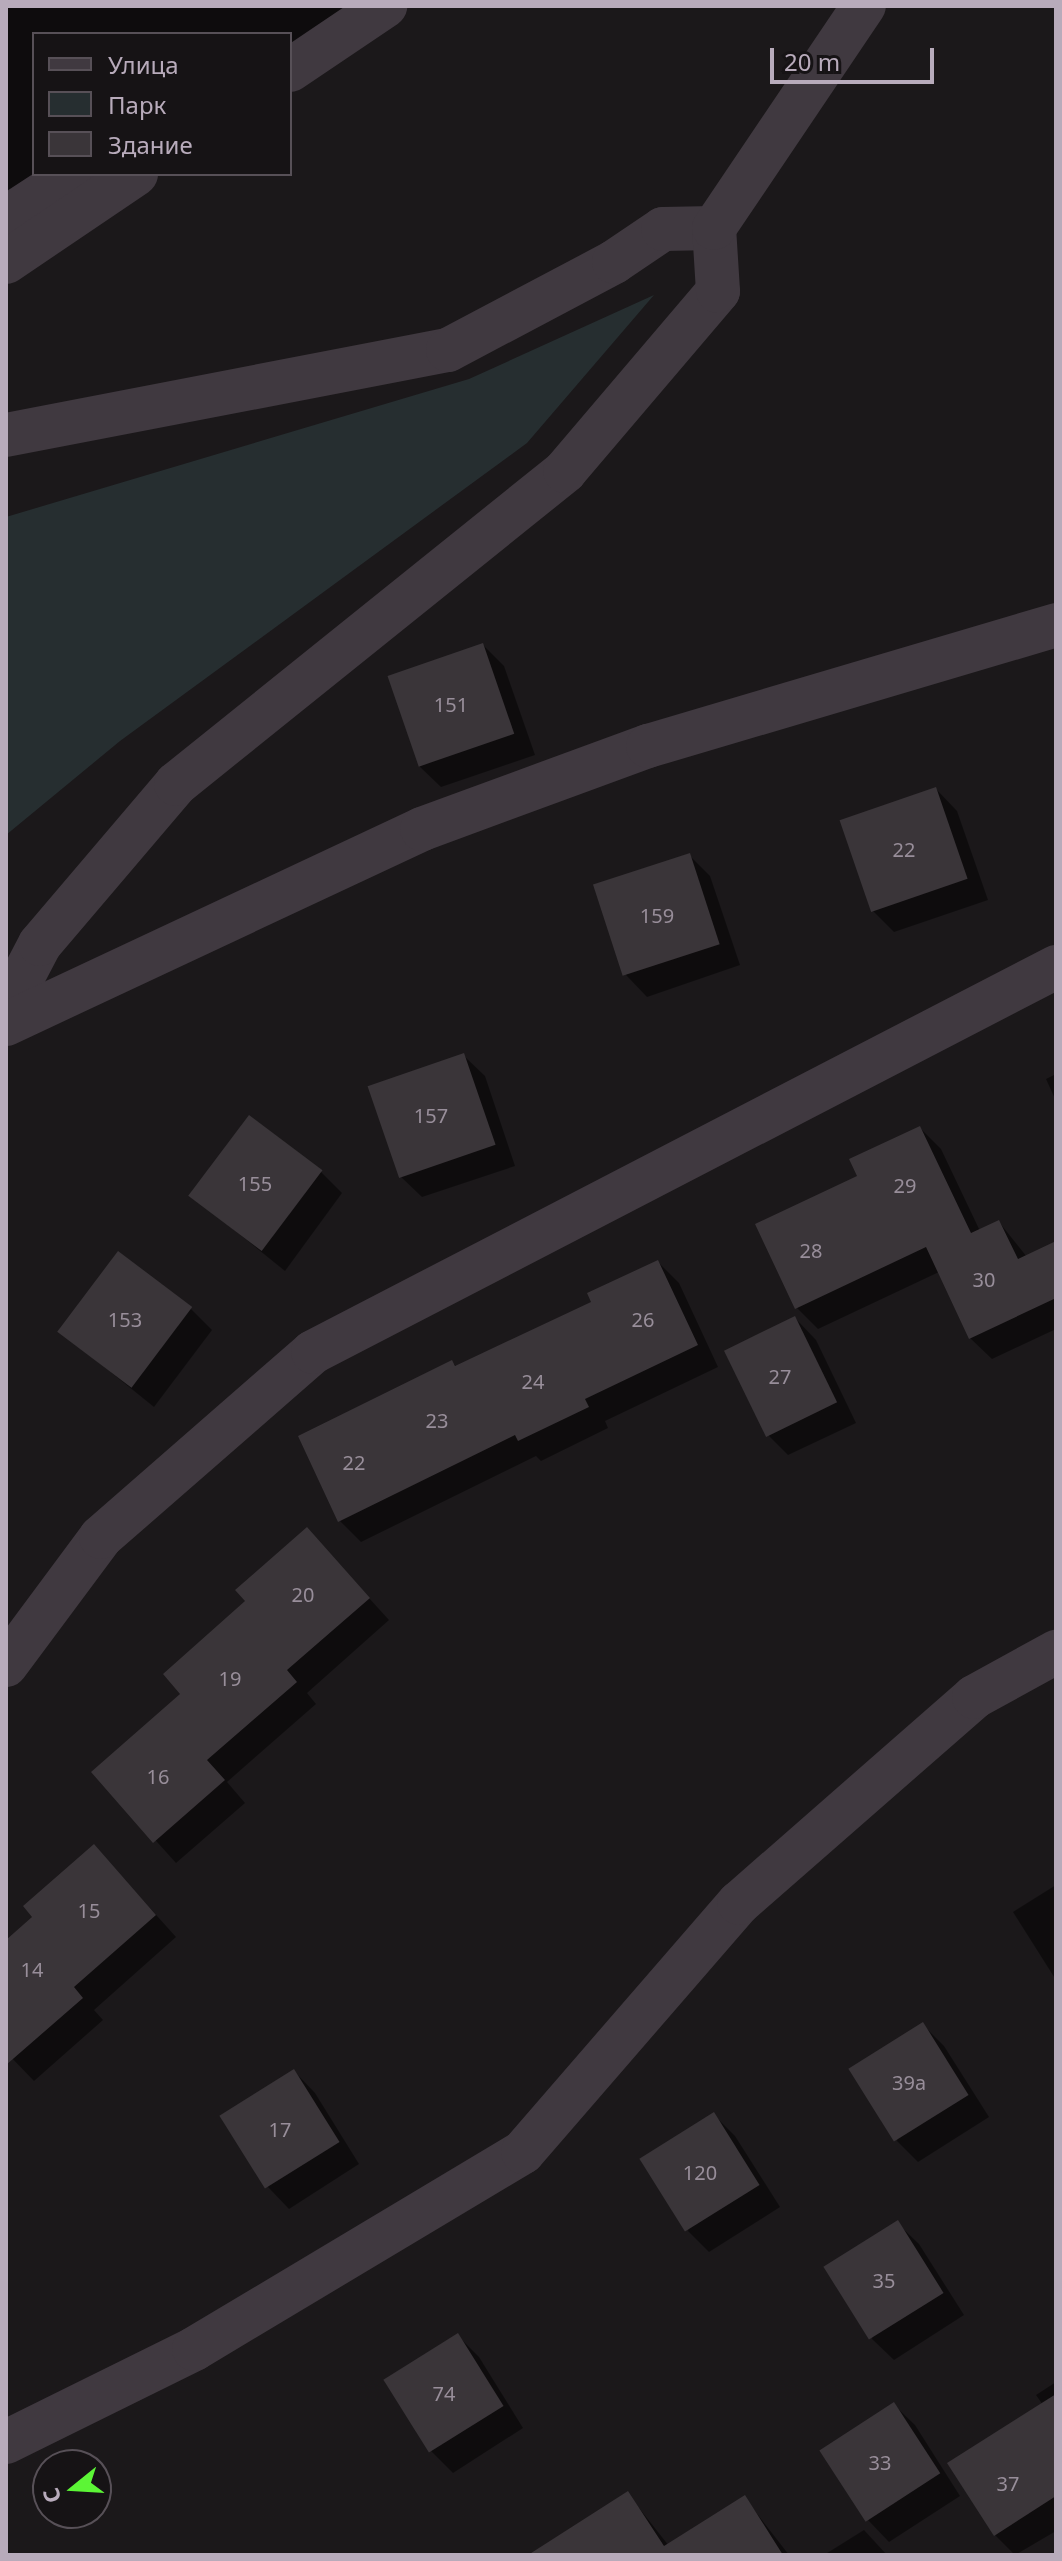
<!DOCTYPE html>
<meta charset="utf-8">
<style>
body{margin:0}
#map{position:relative;width:1062px;height:2561px;overflow:hidden;background:#1b181a;font-family:"Noto Sans",sans-serif}
div>[style]{position:absolute}
.green>*{inset:0;background:#262e30}
.shadow>*{inset:0;background:#0007}
.building>*{inset:0;background:#3a3539;transform-origin:0 0}
.minor>*{height:44px;margin:-22px;padding:0 22px;transform-origin:22px;border-radius:22px;background:#403940}
span{translate:-50% -50%;white-space:nowrap;text-align:center;line-height:1.15;-webkit-text-stroke:8px #161315;paint-order:stroke}
.number-label{font-size:20px;color:#988e9a}
.number-label span{-webkit-text-stroke-width:0}
.frame{position:absolute;inset:0;border:8px solid #b8abbb;pointer-events:none}
.legend{position:absolute;left:32px;top:32px;width:260px;height:144px;box-sizing:border-box;background:#161315;border:2px solid #575057;margin:0;padding:10px 14px;list-style:none;font-size:24px;color:#b8abbb}
.legend li{display:flex;align-items:center;gap:16px;height:40px}
.legend b{width:40px;border:2px solid #575057}
.north{position:absolute;left:32px;top:2449px;width:80px;height:80px;box-sizing:border-box;background:#161315;border:2px solid #575057;border-radius:50%;rotate:252deg;font-size:22px;font-weight:700;line-height:32px;text-align:center;color:#b8abbb}
.north::after{content:'';display:block;margin:auto;width:28px;height:36px;background:#5cf536;clip-path:polygon(50% 0,100% 100%,50% 72%,0 100%)}
.scale{position:absolute;left:770px;top:48px;width:164px;height:36px;box-sizing:border-box;border:4px solid #b8abbb;border-top:0;padding-left:10px;font-size:24px;line-height:28px;white-space:nowrap;color:#b8abbb;-webkit-text-stroke:6px #161315;paint-order:stroke}
</style>
<div id="map">
<div class="green">
<i style="clip-path:polygon(654px 295px,527px 443px,120px 741px,6px 835px,6px 517px,469px 379px)"></i>
</div>
<div class="shadow">
<i style="clip-path:polygon(6px 6px,368px 6px,290px 72px,290px 34px,34px 34px,34px 174px,103px 174px,6px 237px)"></i>
<i style="clip-path:polygon(483px 645px,504px 666px,535px 755px,441px 787px,419px 766px)"></i>
<i style="clip-path:polygon(936px 789px,957px 811px,988px 900px,894px 932px,872px 910px)"></i>
<i style="clip-path:polygon(689px 855px,710px 876px,740px 965px,647px 997px,626px 975px)"></i>
<i style="clip-path:polygon(463px 1055px,485px 1076px,515px 1166px,422px 1197px,400px 1176px)"></i>
<i style="clip-path:polygon(1056px 1074px,1056px 1101px,1046px 1079px)"></i>
<i style="clip-path:polygon(920px 1128px,941px 1149px,980px 1231px,999px 1222px,1027px 1257px,1056px 1243px,1056px 1329px,992px 1359px,970px 1338px,939px 1272px,818px 1329px,797px 1308px,860px 1177px)"></i>
<i style="clip-path:polygon(321px 1172px,342px 1193px,285px 1271px,191px 1195px)"></i>
<i style="clip-path:polygon(658px 1262px,679px 1283px,718px 1367px,605px 1421px,608px 1428px,541px 1461px,536px 1456px,361px 1542px,340px 1521px,452px 1362px,457px 1367px,593px 1302px)"></i>
<i style="clip-path:polygon(191px 1309px,212px 1330px,154px 1407px,61px 1332px)"></i>
<i style="clip-path:polygon(795px 1318px,816px 1340px,856px 1423px,788px 1455px,767px 1434px)"></i>
<i style="clip-path:polygon(307px 1530px,389px 1620px,307px 1693px,316px 1704px,227px 1782px,245px 1803px,176px 1863px,94px 1772px,183px 1694px)"></i>
<i style="clip-path:polygon(94px 1846px,176px 1937px,94px 2010px,103px 2020px,34px 2081px,6px 2052px,6px 1942px,35px 1917px)"></i>
<i style="clip-path:polygon(1056px 1885px,1056px 1980px,1013px 1912px)"></i>
<i style="clip-path:polygon(923px 2025px,944px 2046px,989px 2117px,918px 2162px,897px 2141px)"></i>
<i style="clip-path:polygon(294px 2071px,315px 2093px,359px 2164px,289px 2209px,268px 2187px)"></i>
<i style="clip-path:polygon(714px 2115px,735px 2136px,780px 2207px,709px 2252px,688px 2231px)"></i>
<i style="clip-path:polygon(897px 2223px,919px 2244px,964px 2315px,894px 2360px,872px 2339px)"></i>
<i style="clip-path:polygon(458px 2336px,479px 2357px,523px 2428px,453px 2473px,432px 2452px,386px 2381px)"></i>
<i style="clip-path:polygon(1056px 2382px,1056px 2531px,1015px 2555px,995px 2535px,1043px 2405px,1036px 2395px)"></i>
<i style="clip-path:polygon(893px 2404px,915px 2425px,960px 2496px,889px 2542px,868px 2520px)"></i>
<i style="clip-path:polygon(628px 2494px,669px 2546px,744px 2497px,789px 2555px,567px 2555px)"></i>
<i style="clip-path:polygon(864px 2530px,887px 2555px,824px 2555px)"></i>
</div>
<div class="building">
<i style="left:483px;top:643px;width:96px;height:101px;rotate:71deg"></i>
<i style="left:936px;top:787px;width:97px;height:102px;rotate:71deg"></i>
<i style="left:690px;top:853px;width:96px;height:102px;rotate:72deg"></i>
<i style="left:464px;top:1053px;width:97px;height:102px;rotate:71deg"></i>
<i style="left:249px;top:1115px;width:92px;height:101px;rotate:37deg"></i>
<i style="clip-path:polygon(920px 1126px,971px 1233px,999px 1220px,1018px 1259px,1056px 1241px,1056px 1298px,969px 1339px,926px 1247px,795px 1309px,755px 1224px,857px 1176px,849px 1159px)"></i>
<i style="left:118px;top:1251px;width:93px;height:101px;rotate:37deg"></i>
<i style="clip-path:polygon(658px 1260px,698px 1345px,585px 1399px,589px 1407px,518px 1441px,515px 1435px,338px 1522px,298px 1436px,452px 1360px,455px 1366px,591px 1302px,587px 1293px)"></i>
<i style="left:795px;top:1316px;width:96px;height:79px;rotate:64deg"></i>
<i style="clip-path:polygon(307px 1527px,370px 1598px,287px 1670px,297px 1682px,207px 1760px,225px 1780px,153px 1843px,91px 1772px,180px 1694px,163px 1674px,245px 1601px,235px 1590px)"></i>
<i style="clip-path:polygon(94px 1844px,156px 1915px,74px 1987px,83px 1998px,6px 2065px,6px 1940px,32px 1917px,23px 1906px)"></i>
<i style="left:923px;top:2022px;width:86px;height:88px;rotate:58deg"></i>
<i style="left:294px;top:2069px;width:86px;height:88px;rotate:58deg"></i>
<i style="left:714px;top:2112px;width:86px;height:88px;rotate:58deg"></i>
<i style="left:898px;top:2220px;width:86px;height:88px;rotate:58deg"></i>
<i style="left:458px;top:2333px;width:86px;height:88px;rotate:58deg"></i>
<i style="clip-path:polygon(1056px 2394px,1056px 2496px,994px 2536px,947px 2463px)"></i>
<i style="left:894px;top:2402px;width:85px;height:89px;rotate:57deg"></i>
<i style="clip-path:polygon(628px 2491px,664px 2546px,745px 2495px,783px 2555px,528px 2555px)"></i>
</div>
<div class="minor">
<i style="left:290px;top:70px;width:115px;rotate:-34deg"></i>
<i style="left:6px;top:218px;width:80px;rotate:-33.3deg"></i>
<i style="left:6px;top:262px;width:157px;rotate:-34.1deg"></i>
<i style="left:6px;top:435px;width:450px;rotate:-10.9deg"></i>
<i style="left:448px;top:350px;width:188px;rotate:-27.9deg"></i>
<i style="left:614px;top:262px;width:59px;rotate:-34deg"></i>
<i style="left:663px;top:229px;width:51px;rotate:-1.1deg"></i>
<i style="left:6px;top:1009px;width:73px;rotate:-62.4deg"></i>
<i style="left:40px;top:944px;width:210px;rotate:-49.6deg"></i>
<i style="left:176px;top:784px;width:499px;rotate:-38.8deg"></i>
<i style="left:565px;top:471px;width:236px;rotate:-49.6deg"></i>
<i style="left:718px;top:291px;width:63px;rotate:-93.6deg"></i>
<i style="left:714px;top:228px;width:268px;rotate:-56deg"></i>
<i style="left:6px;top:1024px;width:459px;rotate:-25.1deg"></i>
<i style="left:422px;top:829px;width:241px;rotate:-20.2deg"></i>
<i style="left:648px;top:746px;width:426px;rotate:-16.5deg"></i>
<i style="left:6px;top:1665px;width:159px;rotate:-53.4deg"></i>
<i style="left:101px;top:1537px;width:281px;rotate:-41.1deg"></i>
<i style="left:313px;top:1352px;width:837px;rotate:-27.39deg"></i>
<i style="left:6px;top:2442px;width:210px;rotate:-26.3deg"></i>
<i style="left:194px;top:2349px;width:383px;rotate:-30.9deg"></i>
<i style="left:523px;top:2152px;width:330px;rotate:-49.1deg"></i>
<i style="left:739px;top:1903px;width:313px;rotate:-41.2deg"></i>
<i style="left:974px;top:1697px;width:94px;rotate:-28.8deg"></i>
</div>
<div class="number-label">
<span style="left:451px;top:704px">151</span>
<span style="left:904px;top:849px">22</span>
<span style="left:657px;top:915px">159</span>
<span style="left:431px;top:1115px">157</span>
<span style="left:255px;top:1183px">155</span>
<span style="left:905px;top:1185px">29</span>
<span style="left:811px;top:1250px">28</span>
<span style="left:984px;top:1279px">30</span>
<span style="left:125px;top:1319px">153</span>
<span style="left:643px;top:1319px">26</span>
<span style="left:780px;top:1376px">27</span>
<span style="left:533px;top:1381px">24</span>
<span style="left:437px;top:1420px">23</span>
<span style="left:354px;top:1462px">22</span>
<span style="left:303px;top:1594px">20</span>
<span style="left:230px;top:1678px">19</span>
<span style="left:158px;top:1776px">16</span>
<span style="left:89px;top:1910px">15</span>
<span style="left:32px;top:1969px">14</span>
<span style="left:909px;top:2082px">39а</span>
<span style="left:280px;top:2129px">17</span>
<span style="left:700px;top:2172px">120</span>
<span style="left:884px;top:2280px">35</span>
<span style="left:444px;top:2393px">74</span>
<span style="left:880px;top:2462px">33</span>
<span style="left:1008px;top:2483px">37</span>
</div>
<div class="frame"></div>
<ul class="legend">
<li><b style="height:10px;background:#403940"></b>Улица</li>
<li><b style="height:22px;background:#262e30"></b>Парк</li>
<li><b style="height:22px;background:#3a3539"></b>Здание</li>
</ul>
<div class="north">С</div>
<div class="scale">20 m</div>
</div>
